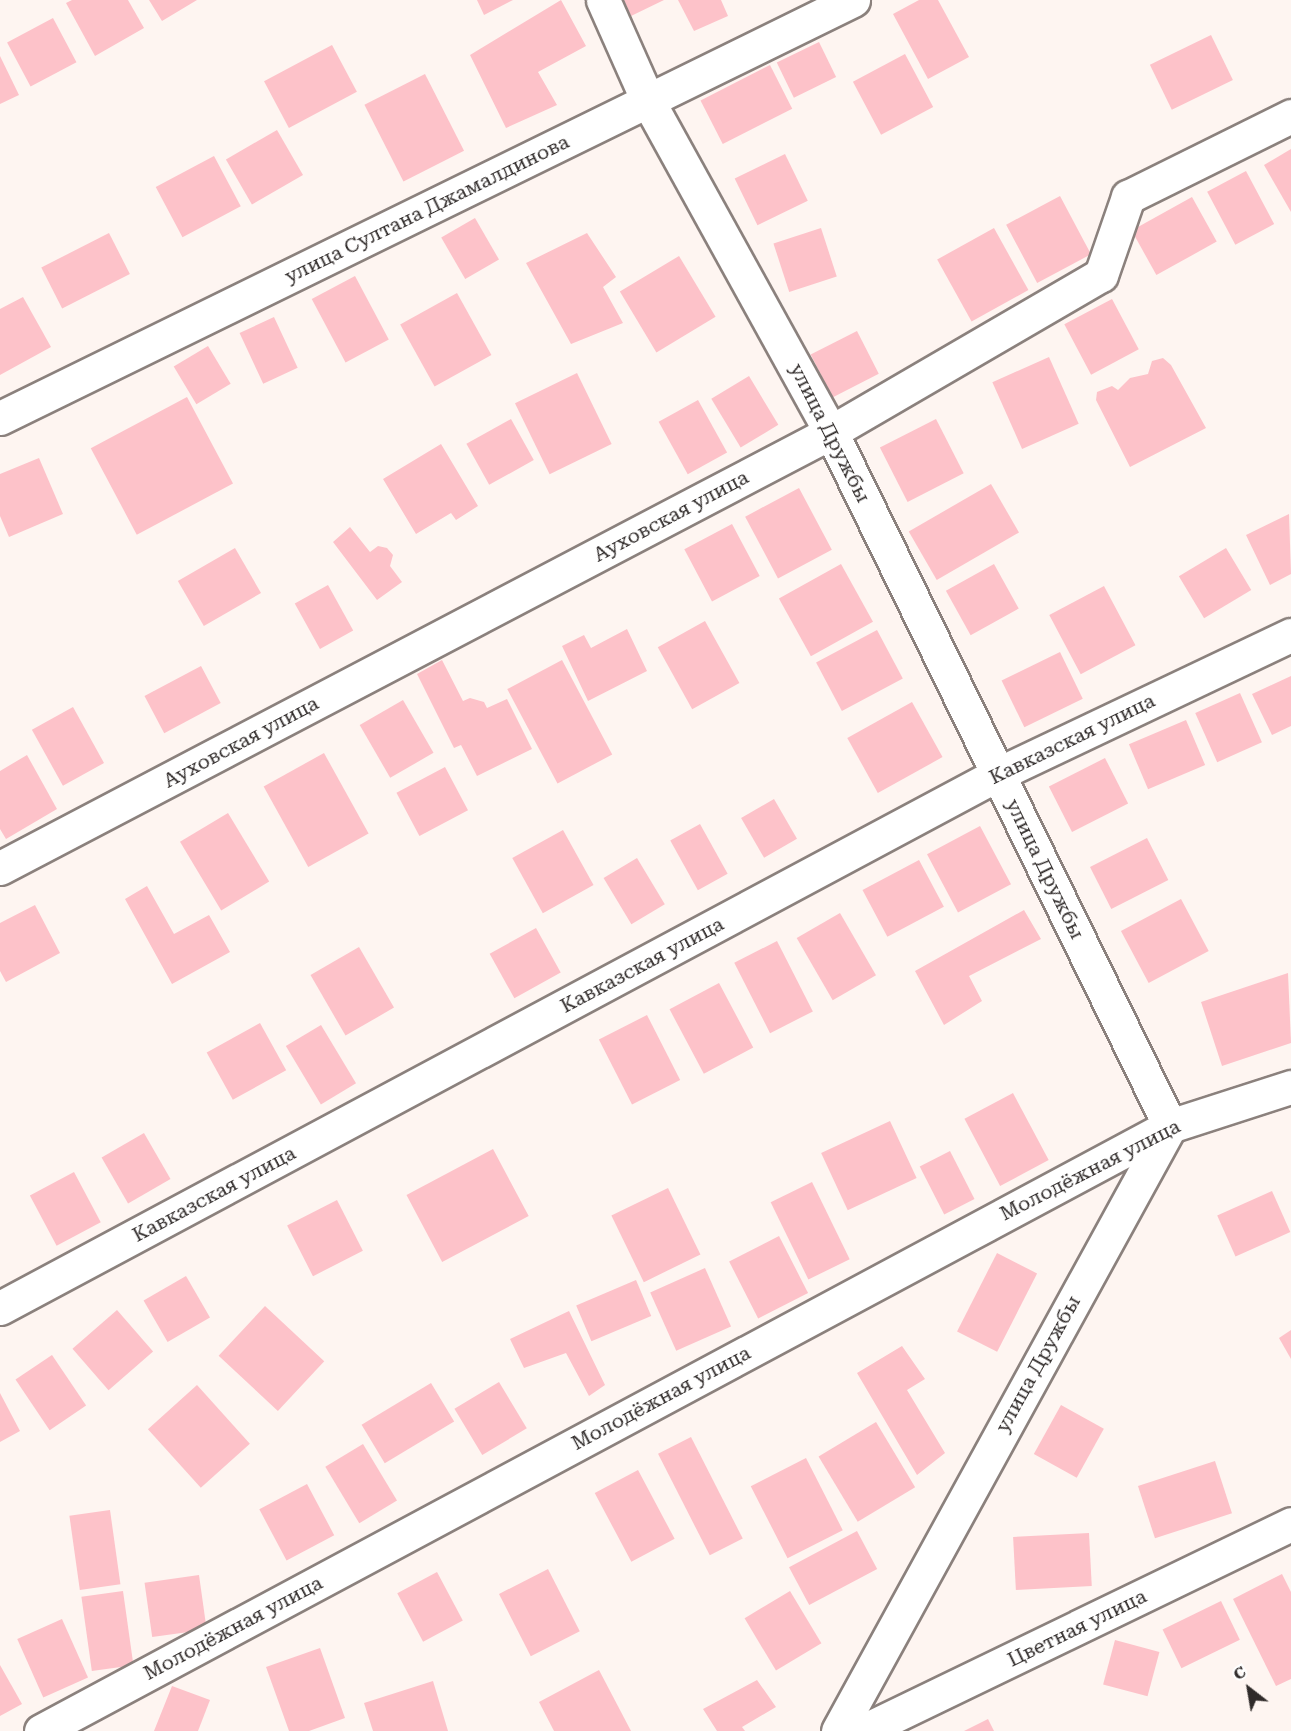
<!DOCTYPE html>
<meta charset="utf-8">
<style>
body{margin:0}
#map{position:relative;width:1291px;height:1731px;overflow:hidden;background:#fef5f1;font-family:"Roboto Serif",serif}
div>[style]{position:absolute}
.building>*{inset:0;background:#fdc2c9;transform-origin:0 0}
.roads{filter:drop-shadow(2px 0 #8b817d) drop-shadow(-2px 0 #8b817d) drop-shadow(0 2px #8b817d) drop-shadow(0 -2px #8b817d)}
.minor>*{height:33px;margin:-16.5px;padding:0 16.5px;transform-origin:16.5px;border-radius:16.5px;background:#fff}
span{translate:-50% -50%;white-space:nowrap;text-align:center;line-height:1.15;-webkit-text-stroke:4.5px #fff;paint-order:stroke}
.street-label{font-size:20px;color:#302b2a}
.north{position:absolute;left:1219px;top:1659px;width:60px;height:60px;-webkit-text-stroke:4px #fff;paint-order:stroke;rotate:329deg;font-size:16px;font-weight:700;line-height:24px;text-align:center;color:#302b2a}
.north::after{content:'';display:block;margin:auto;width:21px;height:27px;background:#302b2a;clip-path:polygon(50% 0,100% 100%,50% 72%,0 100%)}
</style>
<div id="map">
<div class="building">
<i style="clip-path:polygon(72px 0,128px 0,144px 28px,95px 56px,66px 3px)"></i>
<i style="clip-path:polygon(149px 0,197px 0,162px 21px)"></i>
<i style="clip-path:polygon(477px 0,513px 0,484px 15px)"></i>
<i style="clip-path:polygon(561px 0,586px 46px,538px 72px,557px 105px,506px 128px,470px 55px)"></i>
<i style="clip-path:polygon(624px 0,664px 0,631px 16px)"></i>
<i style="clip-path:polygon(678px 0,721px 0,728px 16px,694px 31px)"></i>
<i style="clip-path:polygon(919px 0,938px 0,969px 57px,928px 79px,893px 14px)"></i>
<i style="left:53px;top:18px;width:50px;height:52px;rotate:62deg"></i>
<i style="left:1211px;top:35px;width:50px;height:68px;rotate:64deg"></i>
<i style="left:819px;top:42px;width:39px;height:47px;rotate:64deg"></i>
<i style="left:332px;top:45px;width:53px;height:77px;rotate:62deg"></i>
<i style="left:905px;top:54px;width:60px;height:59px;rotate:62deg"></i>
<i style="clip-path:polygon(0 56px,19px 95px,0 104px)"></i>
<i style="left:770px;top:65px;width:49px;height:78px;rotate:63deg"></i>
<i style="left:425px;top:74px;width:86px;height:68px;rotate:63deg"></i>
<i style="left:277px;top:130px;width:52px;height:59px;rotate:60deg"></i>
<i style="clip-path:polygon(1291px 149px,1291px 212px,1264px 165px)"></i>
<i style="left:785px;top:154px;width:52px;height:56px;rotate:64deg"></i>
<i style="left:214px;top:156px;width:57px;height:66px;rotate:62deg"></i>
<i style="left:1246px;top:171px;width:60px;height:44px;rotate:62deg"></i>
<i style="left:1060px;top:196px;width:66px;height:61px;rotate:62deg"></i>
<i style="left:1192px;top:197px;width:51px;height:69px;rotate:61deg"></i>
<i style="left:475px;top:218px;width:48px;height:39px;rotate:60deg"></i>
<i style="left:821px;top:228px;width:51px;height:50px;rotate:72deg"></i>
<i style="left:994px;top:228px;width:71px;height:65px;rotate:61deg"></i>
<i style="left:109px;top:233px;width:46px;height:76px;rotate:63deg"></i>
<i style="clip-path:polygon(587px 233px,616px 277px,603px 287px,623px 323px,571px 344px,526px 263px)"></i>
<i style="left:679px;top:256px;width:71px;height:69px;rotate:59deg"></i>
<i style="left:355px;top:276px;width:72px;height:49px;rotate:62deg"></i>
<i style="left:457px;top:293px;width:71px;height:65px;rotate:61deg"></i>
<i style="clip-path:polygon(23px 297px,51px 347px,0 375px,0 309px)"></i>
<i style="left:1112px;top:299px;width:57px;height:54px;rotate:62deg"></i>
<i style="left:274px;top:317px;width:56px;height:38px;rotate:65deg"></i>
<i style="left:857px;top:331px;width:48px;height:52px;rotate:63deg"></i>
<i style="left:208px;top:346px;width:44px;height:40px;rotate:59deg"></i>
<i style="left:1049px;top:357px;width:73px;height:62px;rotate:66deg"></i>
<i style="clip-path:polygon(1163px 358px,1171px 365px,1206px 428px,1130px 467px,1096px 400px,1097px 392px,1112px 386px,1118px 390px,1130px 378px,1148px 374px,1152px 361px)"></i>
<i style="left:577px;top:373px;width:79px;height:69px;rotate:64deg"></i>
<i style="left:749px;top:376px;width:57px;height:44px;rotate:59deg"></i>
<i style="left:187px;top:397px;width:98px;height:109px;rotate:62deg"></i>
<i style="left:698px;top:400px;width:60px;height:45px;rotate:61deg"></i>
<i style="left:511px;top:419px;width:47px;height:51px;rotate:61deg"></i>
<i style="left:936px;top:419px;width:61px;height:63px;rotate:63deg"></i>
<i style="clip-path:polygon(441px 444px,478px 506px,456px 520px,451px 513px,416px 534px,383px 479px)"></i>
<i style="clip-path:polygon(39px 458px,63px 514px,9px 537px,0 516px,0 474px)"></i>
<i style="left:991px;top:484px;width:56px;height:95px;rotate:60deg"></i>
<i style="left:799px;top:488px;width:70px;height:61px;rotate:62deg"></i>
<i style="clip-path:polygon(1289px 514px,1291px 574px,1270px 585px,1246px 535px)"></i>
<i style="left:732px;top:524px;width:59px;height:54px;rotate:62deg"></i>
<i style="clip-path:polygon(350px 527px,370px 552px,378px 546px,387px 548px,393px 555px,390px 566px,402px 582px,377px 600px,333px 542px)"></i>
<i style="left:235px;top:548px;width:52px;height:66px;rotate:60deg"></i>
<i style="left:1226px;top:548px;width:49px;height:55px;rotate:59deg"></i>
<i style="left:841px;top:564px;width:66px;height:71px;rotate:61deg"></i>
<i style="left:994px;top:564px;width:51px;height:55px;rotate:61deg"></i>
<i style="left:328px;top:585px;width:52px;height:38px;rotate:61deg"></i>
<i style="left:1104px;top:586px;width:67px;height:62px;rotate:62deg"></i>
<i style="left:705px;top:621px;width:71px;height:54px;rotate:61deg"></i>
<i style="clip-path:polygon(627px 629px,647px 671px,588px 701px,562px 646px,584px 635px,591px 648px)"></i>
<i style="left:877px;top:630px;width:55px;height:69px;rotate:62deg"></i>
<i style="left:1060px;top:652px;width:52px;height:65px;rotate:64deg"></i>
<i style="clip-path:polygon(442px 660px,463px 701px,470px 698px,484px 702px,487px 708px,507px 699px,532px 749px,477px 776px,461px 745px,454px 748px,417px 674px)"></i>
<i style="left:562px;top:660px;width:107px;height:62px;rotate:62deg"></i>
<i style="left:201px;top:666px;width:42px;height:64px;rotate:62deg"></i>
<i style="clip-path:polygon(1291px 676px,1291px 726px,1272px 735px,1252px 694px)"></i>
<i style="left:1240px;top:693px;width:54px;height:49px;rotate:66deg"></i>
<i style="left:403px;top:700px;width:61px;height:50px;rotate:60deg"></i>
<i style="left:912px;top:702px;width:63px;height:74px;rotate:61deg"></i>
<i style="left:73px;top:707px;width:64px;height:47px;rotate:61deg"></i>
<i style="left:1186px;top:720px;width:49px;height:62px;rotate:67deg"></i>
<i style="left:324px;top:753px;width:92px;height:69px;rotate:61deg"></i>
<i style="clip-path:polygon(27px 755px,57px 809px,6px 839px,0 829px,0 771px)"></i>
<i style="left:1105px;top:758px;width:51px;height:63px;rotate:63deg"></i>
<i style="left:445px;top:767px;width:49px;height:55px;rotate:62deg"></i>
<i style="left:774px;top:799px;width:46px;height:38px;rotate:60deg"></i>
<i style="left:228px;top:813px;width:80px;height:56px;rotate:59deg"></i>
<i style="left:700px;top:824px;width:57px;height:34px;rotate:61deg"></i>
<i style="left:980px;top:826px;width:66px;height:60px;rotate:62deg"></i>
<i style="left:563px;top:830px;width:63px;height:58px;rotate:61deg"></i>
<i style="left:1147px;top:838px;width:47px;height:64px;rotate:63deg"></i>
<i style="left:637px;top:858px;width:54px;height:39px;rotate:59deg"></i>
<i style="left:919px;top:860px;width:53px;height:64px;rotate:62deg"></i>
<i style="clip-path:polygon(147px 886px,174px 934px,209px 915px,230px 952px,172px 984px,125px 899px)"></i>
<i style="left:1181px;top:899px;width:59px;height:68px;rotate:62deg"></i>
<i style="clip-path:polygon(35px 905px,60px 953px,6px 982px,0 971px,0 923px)"></i>
<i style="clip-path:polygon(1024px 910px,1041px 939px,969px 976px,982px 1001px,944px 1025px,915px 971px)"></i>
<i style="left:840px;top:913px;width:72px;height:50px;rotate:60deg"></i>
<i style="left:536px;top:928px;width:51px;height:53px;rotate:61deg"></i>
<i style="left:777px;top:941px;width:79px;height:48px;rotate:63deg"></i>
<i style="left:359px;top:947px;width:70px;height:56px;rotate:60deg"></i>
<i style="clip-path:polygon(1288px 973px,1291px 1043px,1222px 1066px,1201px 1002px)"></i>
<i style="left:719px;top:983px;width:73px;height:56px;rotate:62deg"></i>
<i style="left:647px;top:1015px;width:73px;height:54px;rotate:63deg"></i>
<i style="left:260px;top:1023px;width:54px;height:61px;rotate:61deg"></i>
<i style="left:321px;top:1025px;width:68px;height:41px;rotate:59deg"></i>
<i style="left:1013px;top:1093px;width:76px;height:55px;rotate:62deg"></i>
<i style="left:890px;top:1121px;width:63px;height:76px;rotate:65deg"></i>
<i style="left:144px;top:1133px;width:53px;height:49px;rotate:60deg"></i>
<i style="left:493px;top:1149px;width:76px;height:98px;rotate:62deg"></i>
<i style="left:950px;top:1151px;width:54px;height:34px;rotate:63deg"></i>
<i style="left:74px;top:1172px;width:57px;height:50px;rotate:62deg"></i>
<i style="left:812px;top:1182px;width:86px;height:46px;rotate:64deg"></i>
<i style="left:668px;top:1188px;width:74px;height:63px;rotate:64deg"></i>
<i style="left:1272px;top:1191px;width:45px;height:60px;rotate:66deg"></i>
<i style="left:337px;top:1200px;width:57px;height:56px;rotate:63deg"></i>
<i style="left:779px;top:1236px;width:64px;height:56px;rotate:63deg"></i>
<i style="left:997px;top:1253px;width:45px;height:88px;rotate:27deg"></i>
<i style="left:705px;top:1268px;width:64px;height:60px;rotate:66deg"></i>
<i style="left:186px;top:1276px;width:48px;height:49px;rotate:60deg"></i>
<i style="left:636px;top:1280px;width:39px;height:65px;rotate:67deg"></i>
<i style="left:265px;top:1306px;width:81px;height:68px;rotate:43deg"></i>
<i style="left:117px;top:1310px;width:55px;height:59px;rotate:49deg"></i>
<i style="clip-path:polygon(569px 1311px,605px 1385px,589px 1396px,566px 1353px,524px 1368px,510px 1339px)"></i>
<i style="clip-path:polygon(1291px 1330px,1291px 1359px,1279px 1338px)"></i>
<i style="clip-path:polygon(902px 1346px,925px 1379px,907px 1390px,945px 1453px,917px 1475px,857px 1373px)"></i>
<i style="left:52px;top:1355px;width:61px;height:44px;rotate:56deg"></i>
<i style="left:499px;top:1382px;width:54px;height:52px;rotate:59deg"></i>
<i style="left:431px;top:1383px;width:45px;height:81px;rotate:59deg"></i>
<i style="left:197px;top:1385px;width:79px;height:66px;rotate:48deg"></i>
<i style="clip-path:polygon(0 1393px,20px 1431px,0 1442px)"></i>
<i style="left:1061px;top:1405px;width:49px;height:56px;rotate:29deg"></i>
<i style="left:876px;top:1422px;width:76px;height:67px;rotate:59deg"></i>
<i style="left:691px;top:1437px;width:114px;height:37px;rotate:63deg"></i>
<i style="left:363px;top:1444px;width:66px;height:44px;rotate:59deg"></i>
<i style="left:806px;top:1458px;width:81px;height:62px;rotate:63deg"></i>
<i style="left:1215px;top:1461px;width:55px;height:81px;rotate:72deg"></i>
<i style="left:638px;top:1470px;width:78px;height:49px;rotate:62deg"></i>
<i style="left:307px;top:1484px;width:58px;height:54px;rotate:62deg"></i>
<i style="left:110px;top:1510px;width:75px;height:41px;rotate:82deg"></i>
<i style="left:857px;top:1531px;width:43px;height:77px;rotate:62deg"></i>
<i style="left:1089px;top:1533px;width:53px;height:76px;rotate:87deg"></i>
<i style="left:548px;top:1569px;width:70px;height:55px;rotate:63deg"></i>
<i style="left:437px;top:1572px;width:55px;height:45px;rotate:62deg"></i>
<i style="clip-path:polygon(1282px 1574px,1291px 1592px,1291px 1679px,1276px 1686px,1233px 1599px)"></i>
<i style="left:199px;top:1575px;width:55px;height:55px;rotate:82deg"></i>
<i style="left:123px;top:1591px;width:75px;height:42px;rotate:82deg"></i>
<i style="left:790px;top:1591px;width:61px;height:53px;rotate:59deg"></i>
<i style="left:1221px;top:1601px;width:43px;height:65px;rotate:64deg"></i>
<i style="left:62px;top:1619px;width:64px;height:49px;rotate:66deg"></i>
<i style="left:1115px;top:1640px;width:46px;height:46px;rotate:15deg"></i>
<i style="clip-path:polygon(320px 1648px,345px 1718px,309px 1731px,289px 1731px,266px 1667px)"></i>
<i style="clip-path:polygon(0 1665px,22px 1704px,0 1716px)"></i>
<i style="clip-path:polygon(599px 1670px,631px 1731px,554px 1731px,539px 1702px)"></i>
<i style="clip-path:polygon(757px 1680px,776px 1707px,742px 1727px,745px 1731px,717px 1731px,703px 1709px)"></i>
<i style="clip-path:polygon(433px 1681px,448px 1731px,373px 1731px,364px 1703px)"></i>
<i style="clip-path:polygon(172px 1686px,210px 1700px,198px 1731px,154px 1731px)"></i>
<i style="clip-path:polygon(988px 1719px,994px 1731px,964px 1731px)"></i>
</div>
<div class="roads">
<div class="minor">
<i style="left:603px;top:0;width:111px;rotate:66deg"></i>
<i style="left:648px;top:101px;width:378px;rotate:61.1deg"></i>
<i style="left:831px;top:432px;width:772px;rotate:63.97deg"></i>
<i style="left:0;top:418px;width:950px;rotate:-26.11deg"></i>
<i style="left:0;top:868px;width:938px;rotate:-27.68deg"></i>
<i style="left:831px;top:432px;width:312px;rotate:-30.2deg"></i>
<i style="left:1101px;top:275px;width:83px;rotate:-70.9deg"></i>
<i style="left:1128px;top:197px;width:182px;rotate:-26.4deg"></i>
<i style="left:0;top:1308px;width:1132px;rotate:-28.15deg"></i>
<i style="left:998px;top:774px;width:324px;rotate:-25.4deg"></i>
<i style="left:41px;top:1731px;width:1281px;rotate:-28.19deg"></i>
<i style="left:1170px;top:1126px;width:127px;rotate:-17.9deg"></i>
<i style="left:838px;top:1731px;width:690px;rotate:-61.24deg"></i>
<i style="left:863px;top:1731px;width:475px;rotate:-25.8deg"></i>
</div>
</div>
<div class="street-label">
<span style="left:427px;top:209px;rotate:-26deg">улица Султана Джамалдинова</span>
<span style="left:830px;top:433px;rotate:63deg">улица Дружбы</span>
<span style="left:671px;top:516px;rotate:-28deg">Ауховская улица</span>
<span style="left:1072px;top:739px;rotate:-26deg">Кавказская улица</span>
<span style="left:241px;top:742px;rotate:-28deg">Ауховская улица</span>
<span style="left:1045px;top:869px;rotate:64deg">улица Дружбы</span>
<span style="left:642px;top:965px;rotate:-28deg">Кавказская улица</span>
<span style="left:1090px;top:1170px;rotate:-27deg">Молодёжная улица</span>
<span style="left:214px;top:1194px;rotate:-28deg">Кавказская улица</span>
<span style="left:1038px;top:1364px;rotate:-61deg">улица Дружбы</span>
<span style="left:661px;top:1398px;rotate:-28deg">Молодёжная улица</span>
<span style="left:233px;top:1628px;rotate:-28deg">Молодёжная улица</span>
<span style="left:1077px;top:1628px;rotate:-26deg">Цветная улица</span>
</div>
<div class="north">С</div>
</div>
